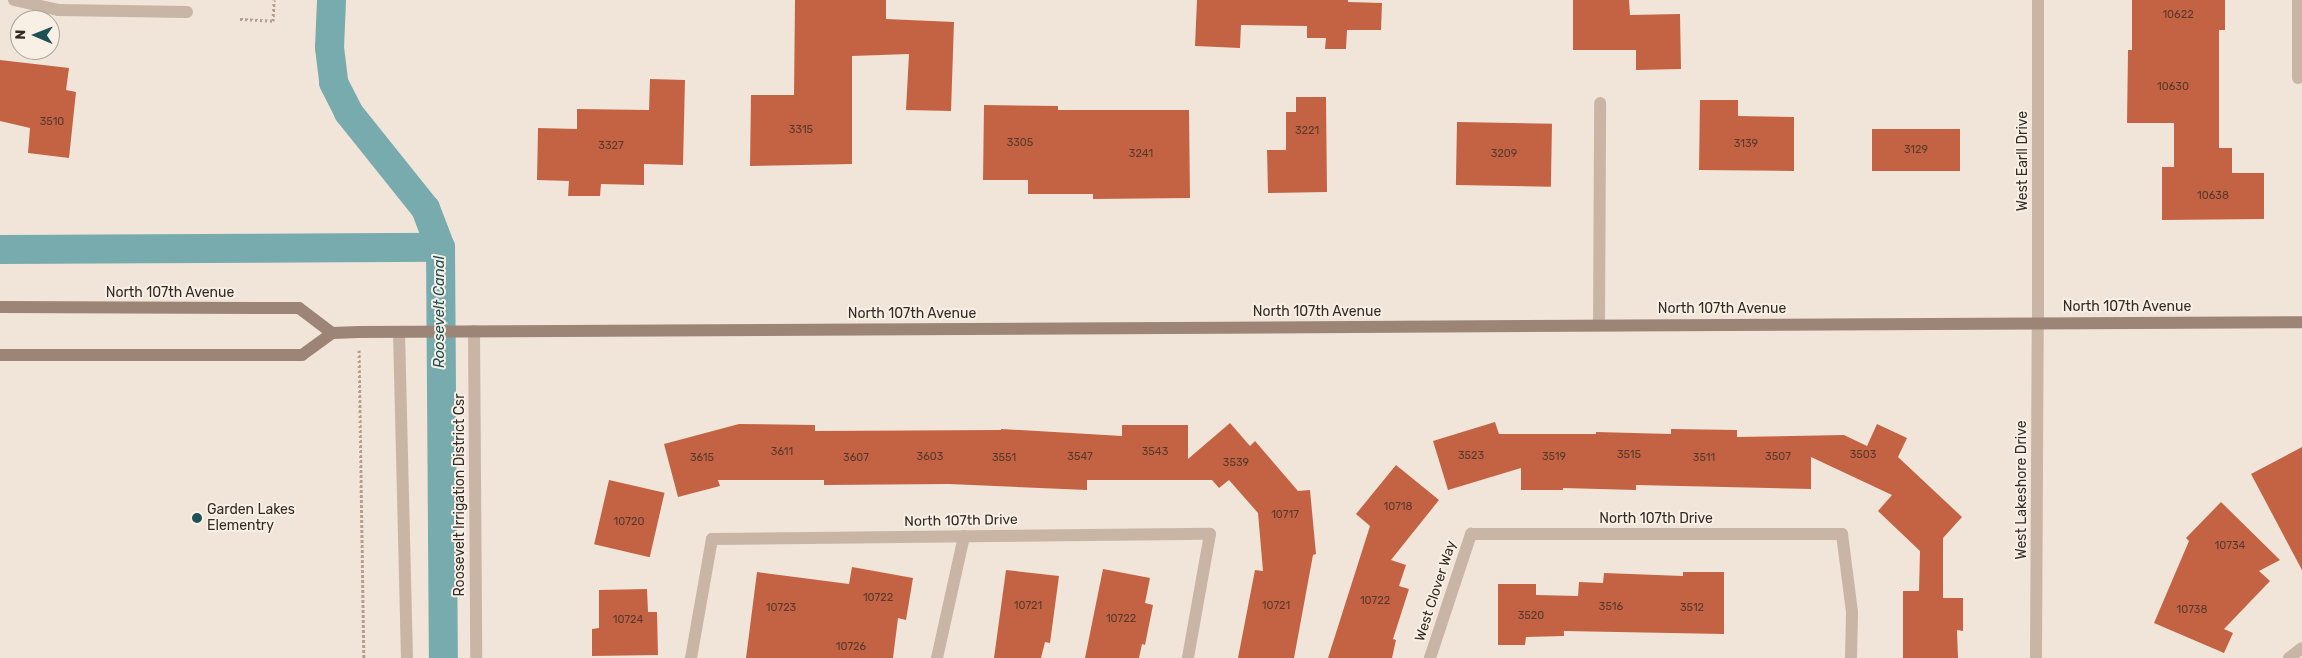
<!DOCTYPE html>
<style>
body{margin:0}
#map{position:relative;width:2302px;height:658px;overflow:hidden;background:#f1e5d9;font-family:Rubik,sans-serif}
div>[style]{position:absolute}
.canal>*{height:29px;margin:-14.5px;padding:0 14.5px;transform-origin:14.5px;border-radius:14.5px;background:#78abad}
.building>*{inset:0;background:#c46343;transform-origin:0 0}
.path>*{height:3px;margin-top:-1.5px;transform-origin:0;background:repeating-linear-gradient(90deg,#b49f8f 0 2.5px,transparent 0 5px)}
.service>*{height:12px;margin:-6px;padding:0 6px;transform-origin:6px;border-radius:6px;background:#c8b5a5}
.minor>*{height:12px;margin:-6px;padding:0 6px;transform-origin:6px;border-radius:6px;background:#c8b5a5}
.tertiary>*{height:12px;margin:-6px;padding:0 6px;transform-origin:6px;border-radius:6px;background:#c8b5a5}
.secondary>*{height:12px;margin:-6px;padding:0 6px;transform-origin:6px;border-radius:6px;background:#9c8477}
.dots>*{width:14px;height:14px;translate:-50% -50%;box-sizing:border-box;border:2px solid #f9f0e5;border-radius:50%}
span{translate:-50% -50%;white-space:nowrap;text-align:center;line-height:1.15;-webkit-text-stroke:4px #f9f0e5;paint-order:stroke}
.number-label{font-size:11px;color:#58392d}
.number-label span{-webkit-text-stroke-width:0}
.street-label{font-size:14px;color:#342b26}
.poi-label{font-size:14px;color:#342b26}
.left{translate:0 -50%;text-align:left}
.water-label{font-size:15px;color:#1d5155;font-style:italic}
.north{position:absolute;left:10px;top:10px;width:50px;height:50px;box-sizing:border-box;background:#f9f0e5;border:1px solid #aaa199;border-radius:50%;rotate:271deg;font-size:14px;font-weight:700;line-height:20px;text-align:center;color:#342b26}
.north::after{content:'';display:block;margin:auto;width:18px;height:22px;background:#1d5155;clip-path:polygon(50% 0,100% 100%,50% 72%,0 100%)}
</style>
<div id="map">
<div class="canal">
<i style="left:331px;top:0;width:47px;rotate:92.4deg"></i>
<i style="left:329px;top:47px;width:35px;rotate:83deg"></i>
<i style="left:333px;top:82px;width:34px;rotate:63deg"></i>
<i style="left:348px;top:112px;width:123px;rotate:51.3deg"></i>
<i style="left:425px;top:208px;width:42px;rotate:69deg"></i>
<i style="left:440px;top:247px;width:411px;rotate:89.6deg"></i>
<i style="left:0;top:249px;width:440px;rotate:-0.3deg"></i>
</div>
<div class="building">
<i style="clip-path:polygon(795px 0,886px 0,886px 19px,954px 22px,951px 111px,906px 110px,909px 54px,852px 56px,852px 164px,750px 166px,751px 95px,794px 95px)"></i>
<i style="clip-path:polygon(1197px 0,1348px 0,1348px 2px,1382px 3px,1381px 30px,1347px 30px,1346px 49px,1325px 49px,1326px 38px,1307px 38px,1307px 26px,1241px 25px,1240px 48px,1195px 46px)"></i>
<i style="clip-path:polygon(1573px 0,1629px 0,1630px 15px,1680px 14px,1681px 69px,1636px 70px,1636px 50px,1573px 50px)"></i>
<i style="clip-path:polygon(2132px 0,2225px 0,2225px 30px,2219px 30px,2219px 148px,2232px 148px,2232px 173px,2264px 173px,2264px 219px,2162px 220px,2162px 167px,2174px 167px,2174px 123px,2127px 123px,2128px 50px,2132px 50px)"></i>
<i style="clip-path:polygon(0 60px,69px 68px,66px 90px,76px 92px,69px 158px,28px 153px,30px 128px,0 121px)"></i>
<i style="clip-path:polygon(650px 79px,685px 80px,683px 165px,644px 164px,644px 185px,601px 184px,600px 196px,568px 196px,569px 181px,537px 180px,538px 128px,577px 129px,577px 109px,649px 110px)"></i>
<i style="clip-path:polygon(1296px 97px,1326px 97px,1327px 192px,1268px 193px,1267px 150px,1286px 150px,1286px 112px,1296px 112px)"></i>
<i style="clip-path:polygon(1700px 100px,1738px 100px,1738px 116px,1794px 117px,1794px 171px,1699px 170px)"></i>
<i style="clip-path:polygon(984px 105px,1058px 106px,1058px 110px,1189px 110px,1190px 198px,1093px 199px,1093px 194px,1028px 194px,1028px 180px,983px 180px)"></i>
<i style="left:1457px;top:122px;width:95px;height:63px;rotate:1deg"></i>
<i style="left:1872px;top:129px;width:88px;height:42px"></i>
<i style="clip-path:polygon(1495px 422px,1499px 434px,1596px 434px,1596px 432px,1671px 434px,1671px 429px,1737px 430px,1737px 437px,1844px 435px,1867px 446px,1877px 424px,1907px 438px,1898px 457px,1962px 517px,1943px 538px,1943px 598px,1963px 598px,1963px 631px,1957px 630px,1958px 658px,1903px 658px,1903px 591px,1919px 591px,1920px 551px,1878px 511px,1892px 495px,1811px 457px,1811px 489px,1636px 485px,1636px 490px,1563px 488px,1563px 490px,1521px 490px,1521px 468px,1448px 490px,1433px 441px)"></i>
<i style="clip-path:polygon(1230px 423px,1250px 446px,1255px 441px,1298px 491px,1310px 490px,1316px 554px,1313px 555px,1294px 658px,1238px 658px,1255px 570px,1263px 571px,1258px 513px,1229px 480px,1219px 488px,1212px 480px,1087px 480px,1087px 490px,949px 484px,824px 485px,824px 480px,718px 480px,720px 486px,678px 497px,664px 444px,739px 424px,815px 425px,815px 431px,1001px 430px,1001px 429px,1122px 436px,1122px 425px,1188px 425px,1188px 459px)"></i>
<i style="clip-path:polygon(2302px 447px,2302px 570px,2251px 474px)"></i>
<i style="clip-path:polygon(1396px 465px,1439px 500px,1391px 560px,1406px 565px,1399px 586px,1409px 589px,1393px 639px,1396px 640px,1392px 658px,1328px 658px,1370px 526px,1356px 514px)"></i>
<i style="left:609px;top:480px;width:57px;height:66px;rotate:13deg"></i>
<i style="clip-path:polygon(2221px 502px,2280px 560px,2259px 571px,2270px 581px,2224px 629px,2233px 633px,2224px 653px,2154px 623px,2189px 541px,2186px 538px)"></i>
<i style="clip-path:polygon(852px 567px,913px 578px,906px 620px,898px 618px,893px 658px,746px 658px,757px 572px,849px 584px)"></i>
<i style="clip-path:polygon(1103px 569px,1150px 578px,1145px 603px,1153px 605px,1145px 645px,1142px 644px,1139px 658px,1085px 658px)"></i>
<i style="clip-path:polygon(1006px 570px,1059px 576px,1050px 643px,1045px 642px,1041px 658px,994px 658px)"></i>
<i style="clip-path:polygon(1683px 572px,1724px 572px,1724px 634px,1564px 631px,1564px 636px,1526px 637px,1525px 645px,1498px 645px,1498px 584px,1536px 584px,1536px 595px,1578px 596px,1579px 582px,1603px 583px,1604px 573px,1683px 576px)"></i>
<i style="clip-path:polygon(647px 589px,648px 612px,657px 612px,658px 655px,592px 656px,592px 629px,599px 628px,599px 590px)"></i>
</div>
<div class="path">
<i style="left:240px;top:19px;width:33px;rotate:3deg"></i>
<i style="left:273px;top:21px;width:21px;rotate:-87deg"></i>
<i style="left:359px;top:350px;width:308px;rotate:89.1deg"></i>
</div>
<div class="service">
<i style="left:1599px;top:325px;width:222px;rotate:-89.7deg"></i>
</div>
<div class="minor">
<i style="left:14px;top:0;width:45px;rotate:12.8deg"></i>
<i style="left:58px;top:10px;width:129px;rotate:0.9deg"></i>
<i style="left:2038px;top:0;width:322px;rotate:90deg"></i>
<i style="left:2298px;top:78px;width:78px;rotate:-90deg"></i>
<i style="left:474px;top:331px;width:327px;rotate:89.6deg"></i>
<i style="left:399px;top:332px;width:326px;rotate:88.6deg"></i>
<i style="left:691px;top:658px;width:121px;rotate:-80deg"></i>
<i style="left:712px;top:539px;width:498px;rotate:-0.6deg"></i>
<i style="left:1210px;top:534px;width:126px;rotate:100.1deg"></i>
<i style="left:937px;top:658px;width:125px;rotate:-77.5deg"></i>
<i style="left:1430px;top:658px;width:131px;rotate:-71.7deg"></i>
<i style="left:1471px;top:534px;width:371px"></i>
<i style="left:1842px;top:534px;width:79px;rotate:82.7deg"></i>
<i style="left:1852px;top:612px;width:46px;rotate:91.2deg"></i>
<i style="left:2289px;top:658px;width:16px;rotate:-38deg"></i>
</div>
<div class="tertiary">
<i style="left:2036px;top:658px;width:336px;rotate:-89.7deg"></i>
</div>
<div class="secondary">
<i style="left:0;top:307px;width:299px;rotate:0.2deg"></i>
<i style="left:299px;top:308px;width:41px;rotate:37.1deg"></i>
<i style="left:0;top:355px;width:302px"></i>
<i style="left:302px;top:355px;width:37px;rotate:-36deg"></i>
<i style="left:332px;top:333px;width:27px;rotate:-2deg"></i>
<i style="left:359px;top:332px;width:1943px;rotate:-0.29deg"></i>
</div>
<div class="dots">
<i style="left:197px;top:518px;background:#1d5155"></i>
</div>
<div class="number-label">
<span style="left:2178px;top:15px">10622</span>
<span style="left:2173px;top:87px">10630</span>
<span style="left:52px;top:122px">3510</span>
<span style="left:801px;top:130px">3315</span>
<span style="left:1307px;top:131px">3221</span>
<span style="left:1020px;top:143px">3305</span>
<span style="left:1746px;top:144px">3139</span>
<span style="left:611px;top:146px">3327</span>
<span style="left:1916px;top:150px">3129</span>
<span style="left:1141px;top:154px">3241</span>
<span style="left:1504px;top:154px">3209</span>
<span style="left:2213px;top:196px">10638</span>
<span style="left:782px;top:452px">3611</span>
<span style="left:1155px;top:452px">3543</span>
<span style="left:1629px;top:455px">3515</span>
<span style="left:1863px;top:455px">3503</span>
<span style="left:1471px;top:456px">3523</span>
<span style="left:930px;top:457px">3603</span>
<span style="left:1080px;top:457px">3547</span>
<span style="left:1554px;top:457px">3519</span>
<span style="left:1778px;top:457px">3507</span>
<span style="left:702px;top:458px">3615</span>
<span style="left:856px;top:458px">3607</span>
<span style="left:1004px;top:458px">3551</span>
<span style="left:1704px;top:458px">3511</span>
<span style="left:1236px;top:463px">3539</span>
<span style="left:1398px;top:507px">10718</span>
<span style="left:1285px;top:515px">10717</span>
<span style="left:629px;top:522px">10720</span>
<span style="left:2230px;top:546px">10734</span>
<span style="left:878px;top:598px">10722</span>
<span style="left:1375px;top:601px">10722</span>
<span style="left:1028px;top:606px">10721</span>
<span style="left:1276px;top:606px">10721</span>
<span style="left:1611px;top:607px">3516</span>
<span style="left:781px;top:608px">10723</span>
<span style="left:1692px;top:608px">3512</span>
<span style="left:2192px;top:610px">10738</span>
<span style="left:1531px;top:616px">3520</span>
<span style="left:1121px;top:619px">10722</span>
<span style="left:628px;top:620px">10724</span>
<span style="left:851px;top:647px">10726</span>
</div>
<div class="street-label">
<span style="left:2023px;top:161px;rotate:-90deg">West Earll Drive</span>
<span style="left:170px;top:293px">North 107th Avenue</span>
<span style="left:2127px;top:307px">North 107th Avenue</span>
<span style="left:1722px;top:309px">North 107th Avenue</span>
<span style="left:1317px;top:312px">North 107th Avenue</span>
<span style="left:912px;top:314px">North 107th Avenue</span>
<span style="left:2022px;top:490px;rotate:-90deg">West Lakeshore Drive</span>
<span style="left:460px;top:495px;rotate:-90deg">Roosevelt Irrigation District Csr</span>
<span style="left:1656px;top:519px">North 107th Drive</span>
<span style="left:961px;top:521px;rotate:-1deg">North 107th Drive</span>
<span style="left:1436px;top:591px;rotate:-72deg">West Clover Way</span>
</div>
<div class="poi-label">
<span class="left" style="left:207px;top:518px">Garden Lakes<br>Elementry</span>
</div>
<div class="water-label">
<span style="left:440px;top:312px;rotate:-90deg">Roosevelt Canal</span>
</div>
<div class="north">N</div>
</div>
